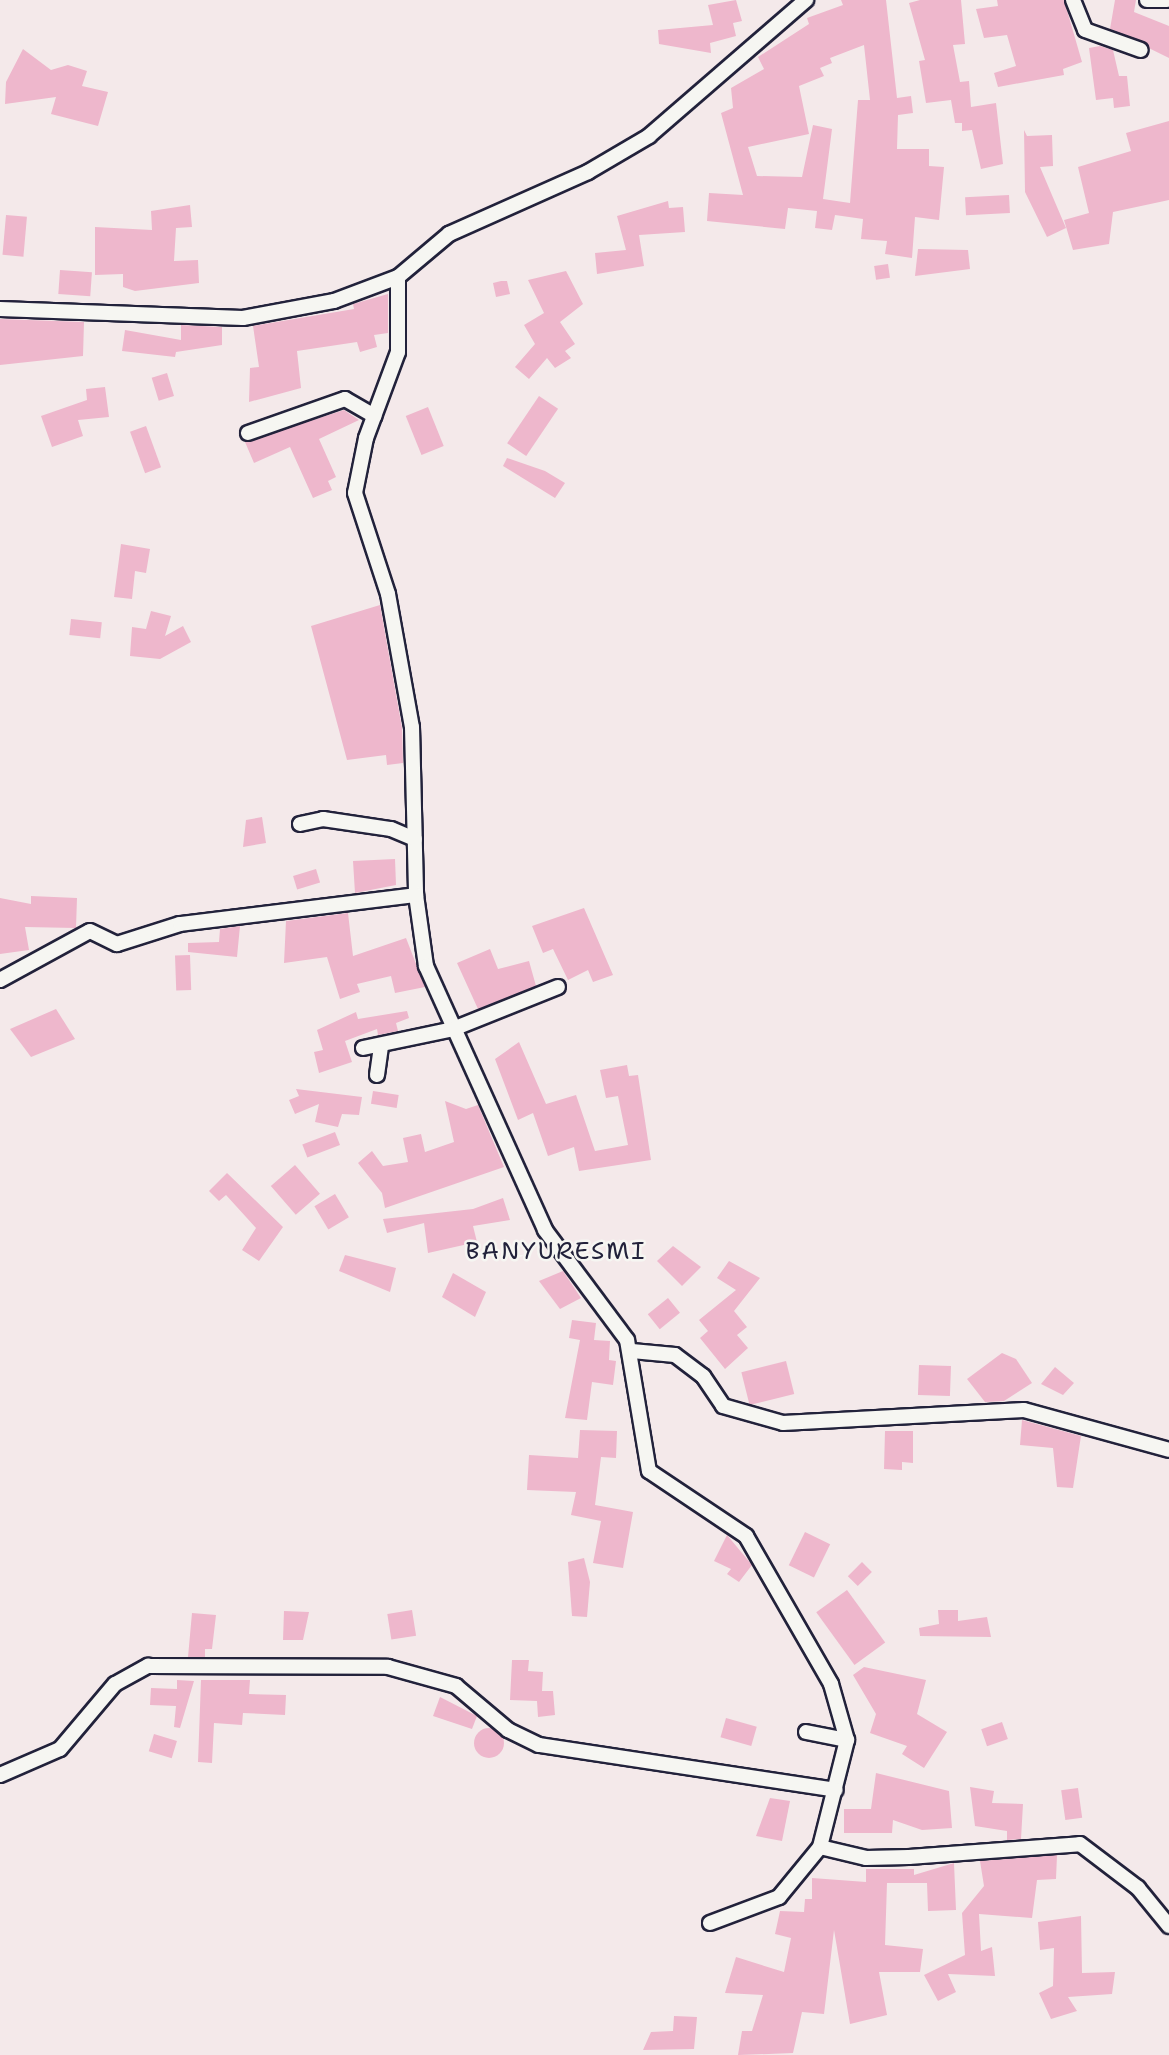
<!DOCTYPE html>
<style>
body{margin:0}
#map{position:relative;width:1169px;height:2055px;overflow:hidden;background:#f4e9ea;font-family:"Shantell Sans",sans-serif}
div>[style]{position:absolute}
.building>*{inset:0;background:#eeb7cc;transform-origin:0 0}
.round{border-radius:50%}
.roads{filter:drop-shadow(2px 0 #22223b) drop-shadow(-2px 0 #22223b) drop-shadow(0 2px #22223b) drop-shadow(0 -2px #22223b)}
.minor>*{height:14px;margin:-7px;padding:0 7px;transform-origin:7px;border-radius:7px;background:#f6f6f2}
span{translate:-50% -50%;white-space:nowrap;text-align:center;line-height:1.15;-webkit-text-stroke:5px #f6f6f2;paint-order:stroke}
.quarter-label{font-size:24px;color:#22223b;letter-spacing:2px}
</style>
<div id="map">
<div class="building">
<i style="clip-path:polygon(736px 0,742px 21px,733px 23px,736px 36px,710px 43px,711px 53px,659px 44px,658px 30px,713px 25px,708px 5px)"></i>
<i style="clip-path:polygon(evenodd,841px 0,886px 0,897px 98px,911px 96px,913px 113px,898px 115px,897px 149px,929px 149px,929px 166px,944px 167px,939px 220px,915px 217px,912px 258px,885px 254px,887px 241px,861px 239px,863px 219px,835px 215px,832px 230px,815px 228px,817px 211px,788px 208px,785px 229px,707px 221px,709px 193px,743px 195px,721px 113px,733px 108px,731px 88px,764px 69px,758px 57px,809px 24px,807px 18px,843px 5px,841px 0,864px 45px,870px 100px,858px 100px,850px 203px,823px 199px,832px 129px,813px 125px,802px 177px,757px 176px,748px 147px,809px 134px,799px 86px,824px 76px,820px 68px,832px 63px,830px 58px,864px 45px)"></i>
<i style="clip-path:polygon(920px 0,961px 0,965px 44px,953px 45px,960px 82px,969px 81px,971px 107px,996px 103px,1003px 164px,981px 169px,972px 130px,962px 131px,962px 123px,955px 123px,951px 100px,926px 103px,919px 61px,925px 60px,909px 3px)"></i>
<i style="clip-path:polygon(997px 0,1064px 0,1082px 62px,1063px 69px,1064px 75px,998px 87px,994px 73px,1016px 66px,1007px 35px,984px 38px,976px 9px,998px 6px)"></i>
<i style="clip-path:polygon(1115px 0,1136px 0,1134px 12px,1169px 26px,1169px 58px,1110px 29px)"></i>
<i style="clip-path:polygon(1100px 46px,1113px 50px,1119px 76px,1127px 76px,1130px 106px,1114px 108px,1113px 98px,1096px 100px,1089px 48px)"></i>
<i style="clip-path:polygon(23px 49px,51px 70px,68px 65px,87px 71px,82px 86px,108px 92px,98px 126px,51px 114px,56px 97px,5px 104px,6px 82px)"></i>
<i style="clip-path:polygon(1169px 121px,1169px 200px,1113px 212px,1109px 244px,1073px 250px,1064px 220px,1089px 213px,1078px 167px,1131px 151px,1126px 133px)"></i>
<i style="clip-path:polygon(1024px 130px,1027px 136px,1052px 135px,1053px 166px,1040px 167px,1066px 228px,1047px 237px,1025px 192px)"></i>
<i style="left:1009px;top:195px;width:18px;height:44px;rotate:87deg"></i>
<i style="clip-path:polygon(668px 201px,669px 208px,683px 207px,685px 232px,639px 235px,644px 266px,597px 274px,595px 253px,626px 250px,617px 216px)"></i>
<i style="clip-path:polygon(190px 205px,192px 227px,176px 228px,174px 261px,198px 260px,199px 283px,135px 291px,123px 287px,123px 274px,95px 275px,95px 227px,152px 230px,151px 211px)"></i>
<i style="left:6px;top:215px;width:21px;height:40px;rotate:5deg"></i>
<i style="clip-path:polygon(918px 249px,968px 250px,970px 269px,915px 276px)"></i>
<i style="left:888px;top:264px;width:14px;height:14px;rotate:82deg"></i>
<i style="left:60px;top:270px;width:32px;height:24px;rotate:4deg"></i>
<i style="clip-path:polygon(566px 271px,583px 304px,560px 322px,575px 344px,565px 351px,571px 358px,555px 368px,547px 358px,529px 379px,515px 367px,535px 344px,524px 325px,544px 313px,528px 280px)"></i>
<i style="clip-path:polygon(501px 281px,507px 281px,510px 294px,496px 297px,493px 283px)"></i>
<i style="clip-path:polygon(388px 294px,388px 333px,374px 335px,377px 347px,360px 352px,357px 342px,297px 351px,301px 388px,249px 402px,250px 368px,259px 367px,253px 326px,354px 309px,353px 304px)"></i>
<i style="clip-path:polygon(0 319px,84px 322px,83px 356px,0 365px)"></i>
<i style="clip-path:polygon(181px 325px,222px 327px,222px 345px,176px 352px,175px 357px,122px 351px,125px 330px,181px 340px)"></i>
<i style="left:167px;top:373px;width:24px;height:16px;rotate:73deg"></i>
<i style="clip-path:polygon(105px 387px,109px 417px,78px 420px,83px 436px,52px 447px,41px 416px,87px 400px,86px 389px)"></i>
<i style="left:539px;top:396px;width:23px;height:57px;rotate:34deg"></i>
<i style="left:428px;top:407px;width:42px;height:24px;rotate:68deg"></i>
<i style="clip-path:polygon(344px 410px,359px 420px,319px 439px,336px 477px,328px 481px,332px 490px,313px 498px,290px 447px,254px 463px,245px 442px)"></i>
<i style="left:146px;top:426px;width:44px;height:17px;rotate:70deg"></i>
<i style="clip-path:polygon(507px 458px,545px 471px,565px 483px,555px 498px,503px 466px)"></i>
<i style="clip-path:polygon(121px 544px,150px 549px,146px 573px,135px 571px,132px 599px,114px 597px)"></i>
<i style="clip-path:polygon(380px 605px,402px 728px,403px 763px,387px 765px,386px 755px,347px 760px,311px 626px)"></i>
<i style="clip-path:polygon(151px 611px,171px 616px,165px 636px,183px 626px,191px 642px,160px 659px,130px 656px,132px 627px,146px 629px)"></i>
<i style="left:71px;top:619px;width:31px;height:16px;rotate:6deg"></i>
<i style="clip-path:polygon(262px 817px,266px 843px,243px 847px,246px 820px)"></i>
<i style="clip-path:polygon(395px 859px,396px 885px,355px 893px,353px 861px)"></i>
<i style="left:316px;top:869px;width:14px;height:24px;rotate:73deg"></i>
<i style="clip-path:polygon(31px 896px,77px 898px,76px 928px,25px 927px,29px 950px,0 954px,0 898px,31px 904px)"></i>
<i style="clip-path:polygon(584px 908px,613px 975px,593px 982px,588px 970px,568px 980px,553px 949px,543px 953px,532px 926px)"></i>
<i style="clip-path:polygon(348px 913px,353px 956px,406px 938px,425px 987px,395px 993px,391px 976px,357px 984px,360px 992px,340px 999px,327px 957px,284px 963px,286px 921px)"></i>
<i style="clip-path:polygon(240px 926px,237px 957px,188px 952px,188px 943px,219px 942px,220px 929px)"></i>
<i style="clip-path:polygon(490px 949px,498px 969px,529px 961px,536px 986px,478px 1009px,457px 963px)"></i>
<i style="left:190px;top:955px;width:35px;height:15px;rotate:88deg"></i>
<i style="clip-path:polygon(56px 1009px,75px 1039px,31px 1057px,10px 1029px)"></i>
<i style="clip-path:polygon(407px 1011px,409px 1018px,396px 1023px,398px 1031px,378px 1035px,377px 1029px,345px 1041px,352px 1062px,319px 1073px,314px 1052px,323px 1050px,317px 1030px,356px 1012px,358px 1019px)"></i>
<i style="clip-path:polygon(519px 1042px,546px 1104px,576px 1095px,595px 1151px,628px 1145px,618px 1096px,606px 1098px,600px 1070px,627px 1065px,629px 1076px,638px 1075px,651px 1160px,579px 1171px,574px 1147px,548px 1156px,533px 1113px,518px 1120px,495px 1059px)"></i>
<i style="clip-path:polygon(296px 1089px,362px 1097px,359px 1115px,342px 1114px,338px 1127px,315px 1122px,319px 1104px,295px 1114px,289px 1100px,299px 1096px)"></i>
<i style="left:373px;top:1091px;width:26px;height:13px;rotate:9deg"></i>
<i style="clip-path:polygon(445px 1101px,466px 1109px,478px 1105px,504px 1167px,385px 1208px,382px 1193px,358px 1163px,372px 1151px,383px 1166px,408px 1162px,403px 1138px,421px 1134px,425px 1152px,454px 1142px)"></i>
<i style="left:335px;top:1132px;width:14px;height:35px;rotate:69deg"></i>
<i style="left:295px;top:1165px;width:38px;height:32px;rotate:49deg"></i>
<i style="clip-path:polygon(227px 1173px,283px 1227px,259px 1261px,242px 1250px,256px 1228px,226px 1195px,219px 1201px,209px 1191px)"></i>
<i style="left:335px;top:1194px;width:27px;height:24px;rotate:59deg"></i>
<i style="clip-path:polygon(503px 1198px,510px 1220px,473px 1226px,477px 1242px,428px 1253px,424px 1223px,387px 1233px,383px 1219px,473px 1209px)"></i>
<i style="clip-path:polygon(673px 1246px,701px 1267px,682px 1286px,657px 1261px)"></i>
<i style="clip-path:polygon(345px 1255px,396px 1268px,390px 1292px,339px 1271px)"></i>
<i style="clip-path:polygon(729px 1261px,760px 1278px,734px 1311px,747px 1327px,737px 1335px,748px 1348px,725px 1369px,700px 1338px,708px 1331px,699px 1320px,736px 1290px,717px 1278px)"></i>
<i style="clip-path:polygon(563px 1271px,581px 1298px,560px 1309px,539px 1281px)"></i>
<i style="clip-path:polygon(453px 1273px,486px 1292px,475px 1317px,442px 1297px)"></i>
<i style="left:668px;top:1298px;width:19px;height:26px;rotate:51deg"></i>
<i style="clip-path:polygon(572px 1320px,596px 1323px,594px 1340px,610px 1341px,609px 1360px,616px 1361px,613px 1385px,592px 1382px,587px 1420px,565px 1418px,580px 1340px,569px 1338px)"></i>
<i style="clip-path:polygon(1002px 1353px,1016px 1359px,1032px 1383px,1004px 1401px,985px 1402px,967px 1379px)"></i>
<i style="left:786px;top:1361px;width:34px;height:46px;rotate:76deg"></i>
<i style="left:919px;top:1365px;width:32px;height:30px;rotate:2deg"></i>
<i style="clip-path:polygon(1055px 1367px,1074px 1383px,1063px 1395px,1041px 1384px)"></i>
<i style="clip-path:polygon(1022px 1420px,1081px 1436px,1073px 1488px,1057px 1487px,1053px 1448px,1020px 1445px)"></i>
<i style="clip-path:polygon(580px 1430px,617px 1431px,616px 1458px,601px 1457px,595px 1505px,633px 1512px,623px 1568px,593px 1563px,601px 1521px,571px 1515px,576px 1492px,527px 1490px,529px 1455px,578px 1458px)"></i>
<i style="clip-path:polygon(885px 1431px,913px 1431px,913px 1463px,902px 1462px,902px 1470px,884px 1469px)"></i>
<i style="left:805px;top:1532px;width:28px;height:37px;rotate:26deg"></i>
<i style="clip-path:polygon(727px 1535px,752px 1565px,739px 1582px,727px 1574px,731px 1569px,714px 1561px)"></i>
<i style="clip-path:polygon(584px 1558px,590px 1582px,587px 1617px,572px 1616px,568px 1562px)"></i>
<i style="left:862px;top:1562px;width:14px;height:20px;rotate:45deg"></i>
<i style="left:847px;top:1590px;width:65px;height:38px;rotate:54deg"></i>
<i style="left:412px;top:1610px;width:26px;height:25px;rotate:81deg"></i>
<i style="clip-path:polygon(938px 1610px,958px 1610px,958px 1621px,987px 1617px,991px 1637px,920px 1636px,919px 1628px,939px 1624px)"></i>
<i style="clip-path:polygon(284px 1611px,309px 1612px,303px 1640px,283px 1640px)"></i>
<i style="clip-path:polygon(192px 1613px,216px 1615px,212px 1649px,205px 1649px,205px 1657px,188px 1657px)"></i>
<i style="clip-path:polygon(512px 1660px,529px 1660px,528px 1671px,543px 1672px,542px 1691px,553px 1691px,555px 1715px,538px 1717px,537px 1701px,510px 1700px)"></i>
<i style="clip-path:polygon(864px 1667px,926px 1680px,917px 1714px,947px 1732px,924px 1768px,902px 1754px,907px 1746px,870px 1733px,876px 1714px,853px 1675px)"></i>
<i style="clip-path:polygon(177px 1680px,194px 1681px,180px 1728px,174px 1727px,176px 1706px,150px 1705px,151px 1688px,177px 1689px)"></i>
<i style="clip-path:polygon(201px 1680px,250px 1680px,249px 1694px,286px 1695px,285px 1715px,243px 1713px,242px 1725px,214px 1723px,212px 1763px,198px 1762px)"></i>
<i style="clip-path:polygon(440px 1697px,477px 1716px,472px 1729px,433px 1716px)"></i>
<i style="left:726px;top:1718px;width:32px;height:20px;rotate:16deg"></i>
<i style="left:1002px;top:1722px;width:18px;height:22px;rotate:71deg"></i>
<i class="round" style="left:474px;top:1728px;width:30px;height:30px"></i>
<i style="left:154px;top:1734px;width:24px;height:18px;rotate:17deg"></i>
<i style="clip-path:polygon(876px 1773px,949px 1791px,952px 1828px,922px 1830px,893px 1820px,892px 1833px,844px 1833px,844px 1809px,871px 1809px)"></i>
<i style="clip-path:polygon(970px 1787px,994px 1791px,992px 1803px,1023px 1804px,1021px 1839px,1007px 1840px,1007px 1831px,975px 1826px)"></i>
<i style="left:1078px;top:1788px;width:30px;height:17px;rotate:82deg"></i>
<i style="clip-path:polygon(770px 1798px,790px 1801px,782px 1841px,756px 1836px)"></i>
<i style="clip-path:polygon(1057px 1855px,1056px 1879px,1037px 1880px,1032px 1918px,979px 1914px,981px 1951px,992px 1947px,995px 1976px,948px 1974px,956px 1992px,938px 2001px,924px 1975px,965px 1955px,962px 1913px,984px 1886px,980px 1861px)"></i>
<i style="clip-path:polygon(954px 1863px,956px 1910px,928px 1911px,927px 1883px,887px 1883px,885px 1945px,923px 1949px,920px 1972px,879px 1972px,887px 2015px,850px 2024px,834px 1930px,824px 2014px,802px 2012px,793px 2053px,738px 2055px,742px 2031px,752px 2031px,763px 1995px,725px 1993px,736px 1957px,784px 1972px,791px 1938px,775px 1934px,780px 1911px,804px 1912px,805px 1899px,812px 1899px,812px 1878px,866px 1882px,866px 1869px,914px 1869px,914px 1875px)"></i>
<i style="clip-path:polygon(1081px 1916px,1082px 1973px,1115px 1972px,1112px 1994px,1068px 1997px,1077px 2011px,1051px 2019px,1039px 1993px,1053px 1986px,1054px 1948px,1040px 1950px,1038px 1922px)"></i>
<i style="clip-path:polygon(674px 2016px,697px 2017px,694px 2049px,643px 2050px,651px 2032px,673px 2031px)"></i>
</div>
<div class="roads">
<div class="minor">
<i style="left:1073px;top:0;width:32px;rotate:68deg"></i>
<i style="left:1085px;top:30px;width:59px;rotate:19.7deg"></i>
<i style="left:1147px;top:0;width:20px"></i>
<i style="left:398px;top:277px;width:75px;rotate:90deg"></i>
<i style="left:398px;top:352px;width:92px;rotate:110.4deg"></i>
<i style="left:366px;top:438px;width:56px;rotate:101.3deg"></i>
<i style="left:355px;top:493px;width:106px;rotate:71.9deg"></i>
<i style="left:388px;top:594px;width:135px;rotate:79.8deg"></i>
<i style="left:412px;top:727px;width:168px;rotate:88.6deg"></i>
<i style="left:416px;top:895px;width:72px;rotate:82deg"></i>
<i style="left:426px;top:966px;width:290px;rotate:65.7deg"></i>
<i style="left:545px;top:1230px;width:137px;rotate:53.3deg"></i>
<i style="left:627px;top:1340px;width:133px;rotate:80.5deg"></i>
<i style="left:649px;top:1471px;width:117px;rotate:33.8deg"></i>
<i style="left:746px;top:1536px;width:171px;rotate:60.1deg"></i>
<i style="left:831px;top:1684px;width:58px;rotate:74.1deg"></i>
<i style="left:847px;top:1740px;width:110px;rotate:104.2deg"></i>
<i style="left:820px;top:1847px;width:47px;rotate:13.4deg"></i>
<i style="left:866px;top:1858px;width:43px;rotate:-1.3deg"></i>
<i style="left:909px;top:1857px;width:171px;rotate:-4.3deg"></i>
<i style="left:1080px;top:1844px;width:73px;rotate:37.2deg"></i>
<i style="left:1138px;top:1888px;width:49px;rotate:50.8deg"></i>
<i style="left:0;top:309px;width:243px;rotate:2.1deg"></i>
<i style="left:243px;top:318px;width:93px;rotate:-10.6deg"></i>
<i style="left:334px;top:301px;width:68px;rotate:-20.6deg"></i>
<i style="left:398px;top:277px;width:67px;rotate:-40.1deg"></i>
<i style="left:449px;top:234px;width:152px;rotate:-24deg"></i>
<i style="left:588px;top:172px;width:71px;rotate:-30.5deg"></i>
<i style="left:649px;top:136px;width:208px;rotate:-40.9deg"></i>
<i style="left:248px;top:433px;width:103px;rotate:-19.3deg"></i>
<i style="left:345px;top:399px;width:34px;rotate:30deg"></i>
<i style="left:300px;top:824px;width:24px;rotate:-12deg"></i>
<i style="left:323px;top:819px;width:69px;rotate:8.4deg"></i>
<i style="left:391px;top:829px;width:26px;rotate:23deg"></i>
<i style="left:0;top:980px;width:102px;rotate:-28.6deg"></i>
<i style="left:90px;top:931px;width:30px;rotate:26deg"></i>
<i style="left:117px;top:944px;width:66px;rotate:-17.6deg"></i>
<i style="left:180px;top:924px;width:238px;rotate:-7deg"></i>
<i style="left:363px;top:1048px;width:92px;rotate:-11.9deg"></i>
<i style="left:453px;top:1029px;width:113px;rotate:-21.8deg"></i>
<i style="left:377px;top:1075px;width:30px;rotate:-82deg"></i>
<i style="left:632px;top:1351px;width:43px;rotate:5.3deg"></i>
<i style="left:675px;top:1355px;width:35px;rotate:37deg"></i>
<i style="left:703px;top:1376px;width:36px;rotate:56deg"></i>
<i style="left:723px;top:1406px;width:62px;rotate:15.8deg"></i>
<i style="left:783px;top:1423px;width:241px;rotate:-3.1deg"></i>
<i style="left:1024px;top:1410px;width:150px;rotate:15.4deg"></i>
<i style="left:806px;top:1732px;width:42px;rotate:11deg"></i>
<i style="left:0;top:1775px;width:65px;rotate:-23.4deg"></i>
<i style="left:60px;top:1749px;width:85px;rotate:-49.8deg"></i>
<i style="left:115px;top:1684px;width:38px;rotate:-29deg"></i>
<i style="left:148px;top:1666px;width:240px;rotate:0.2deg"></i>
<i style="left:388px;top:1667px;width:71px;rotate:15.6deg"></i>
<i style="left:456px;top:1686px;width:68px;rotate:40.2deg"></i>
<i style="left:508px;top:1730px;width:34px;rotate:26deg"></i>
<i style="left:539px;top:1745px;width:300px;rotate:8.6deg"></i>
<i style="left:710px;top:1923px;width:74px;rotate:-20.6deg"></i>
<i style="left:779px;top:1897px;width:65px;rotate:-50.6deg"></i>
</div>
</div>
<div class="quarter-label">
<span style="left:556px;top:1252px">BANYURESMI</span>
</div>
</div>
